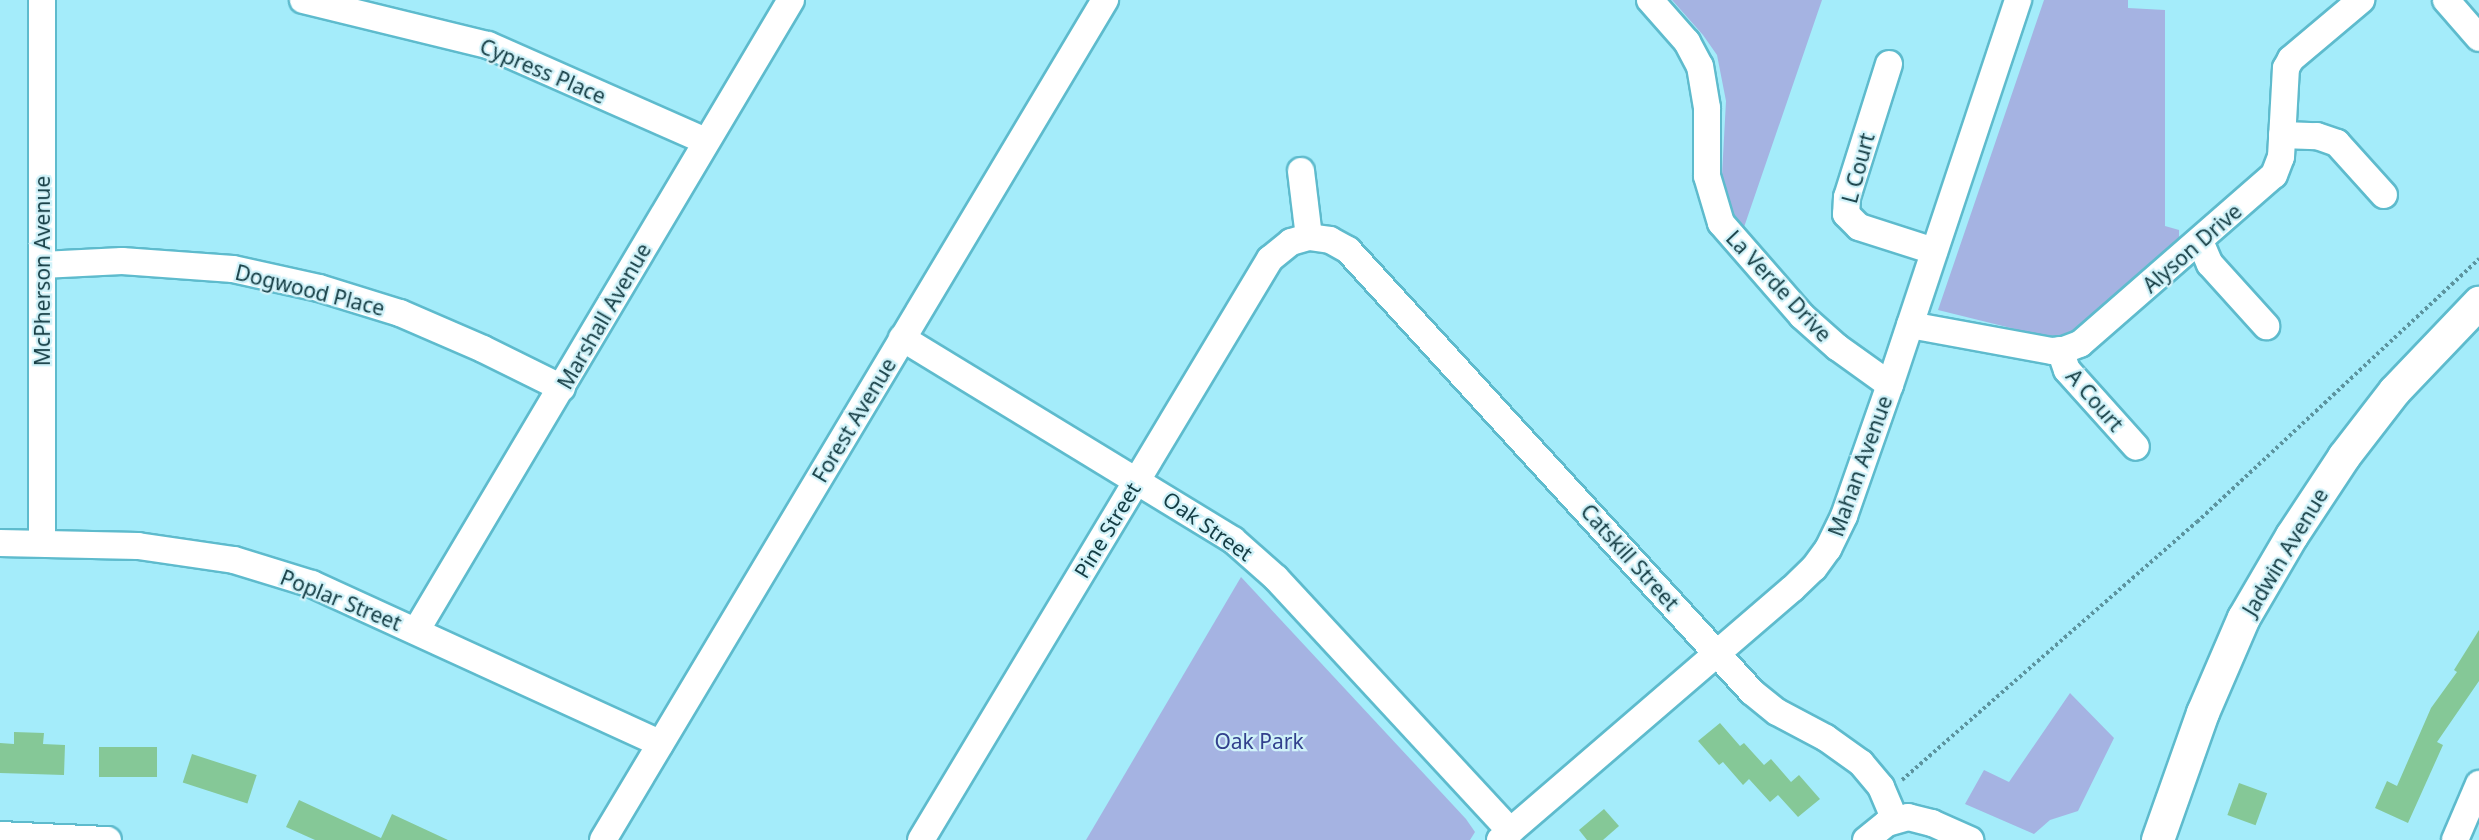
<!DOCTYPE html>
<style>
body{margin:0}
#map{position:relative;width:2479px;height:840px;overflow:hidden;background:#a4ecfa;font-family:"Noto Sans",sans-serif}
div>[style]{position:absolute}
.green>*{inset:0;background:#a5b3e2}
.building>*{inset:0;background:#85c897;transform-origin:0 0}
.path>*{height:4px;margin-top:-2px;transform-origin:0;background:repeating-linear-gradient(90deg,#5c949f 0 3px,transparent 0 6px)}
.roads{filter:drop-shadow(2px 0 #5ebbcd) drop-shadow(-2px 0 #5ebbcd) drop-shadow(0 2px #5ebbcd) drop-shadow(0 -2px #5ebbcd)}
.minor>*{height:26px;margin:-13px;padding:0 13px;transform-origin:13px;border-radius:13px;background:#fff}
.major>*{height:32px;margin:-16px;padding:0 16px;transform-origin:16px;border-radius:16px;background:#fff}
span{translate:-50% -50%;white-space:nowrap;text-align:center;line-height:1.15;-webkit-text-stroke:4.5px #d0f2f9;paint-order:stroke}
.street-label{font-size:21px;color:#143c43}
.park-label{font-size:21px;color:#32408d}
</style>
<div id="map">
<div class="green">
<i style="clip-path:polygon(1672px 0,1822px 0,1742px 233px,1730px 206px,1722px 175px,1726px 101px,1717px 55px,1703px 35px)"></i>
<i style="clip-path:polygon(2044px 0,2128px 0,2128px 8px,2165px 10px,2165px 226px,2179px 230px,2179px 240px,2063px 341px,1938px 310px)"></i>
<i style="clip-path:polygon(1241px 577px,1466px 819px,1475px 832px,1470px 840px,1086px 840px)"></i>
<i style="clip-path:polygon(2070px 693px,2114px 738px,2078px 811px,2050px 820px,2034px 834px,1965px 804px,1984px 770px,2009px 782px)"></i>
</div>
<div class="building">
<i style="clip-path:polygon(2479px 630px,2479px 681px,2437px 742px,2443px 745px,2408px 823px,2375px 808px,2387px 781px,2397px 786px,2431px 708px,2457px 672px,2454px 670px)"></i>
<i style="clip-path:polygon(1720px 723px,1740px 746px,1744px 743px,1764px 765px,1771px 759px,1791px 782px,1799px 775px,1820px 799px,1798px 817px,1778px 795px,1770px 802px,1749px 779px,1743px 785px,1723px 762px,1719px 765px,1698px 741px)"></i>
<i style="clip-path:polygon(14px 732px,44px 733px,43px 744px,65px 745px,64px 775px,0 773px,0 743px,14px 744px)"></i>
<i style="left:99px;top:747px;width:58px;height:30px"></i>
<i style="left:192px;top:754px;width:68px;height:30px;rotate:18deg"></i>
<i style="left:2239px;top:783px;width:30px;height:34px;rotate:20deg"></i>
<i style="clip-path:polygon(299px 800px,381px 838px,392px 814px,448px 840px,315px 840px,286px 827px)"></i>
<i style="clip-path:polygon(1604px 809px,1619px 826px,1603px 840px,1587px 840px,1579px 830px)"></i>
</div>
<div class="path">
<i style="left:1902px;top:780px;width:392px;rotate:-41.2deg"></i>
<i style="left:2197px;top:522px;width:386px;rotate:-43deg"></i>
</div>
<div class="roads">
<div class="minor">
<i style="left:42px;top:0;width:542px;rotate:90deg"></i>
<i style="left:303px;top:0;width:190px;rotate:13.7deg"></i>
<i style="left:488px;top:45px;width:238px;rotate:23.8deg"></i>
<i style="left:1650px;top:0;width:56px;rotate:48.6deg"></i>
<i style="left:1687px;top:42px;width:27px;rotate:62deg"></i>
<i style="left:1700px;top:66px;width:43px;rotate:80.5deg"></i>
<i style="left:1707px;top:108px;width:68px;rotate:90deg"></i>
<i style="left:1707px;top:176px;width:49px;rotate:73.4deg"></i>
<i style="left:1721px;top:223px;width:123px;rotate:48.9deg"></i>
<i style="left:1802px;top:316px;width:47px;rotate:41.5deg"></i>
<i style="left:1837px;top:347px;width:65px;rotate:35.6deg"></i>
<i style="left:2446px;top:0;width:50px;rotate:49deg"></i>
<i style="left:1889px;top:64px;width:139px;rotate:107.5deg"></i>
<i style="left:1847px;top:197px;width:17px;rotate:93deg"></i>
<i style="left:1846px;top:214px;width:18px;rotate:45deg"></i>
<i style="left:1859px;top:227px;width:79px;rotate:17.7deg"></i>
<i style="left:2282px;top:135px;width:35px;rotate:2deg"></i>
<i style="left:2317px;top:136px;width:21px;rotate:19deg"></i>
<i style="left:2337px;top:143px;width:70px;rotate:47.9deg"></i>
<i style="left:1301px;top:171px;width:66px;rotate:83.1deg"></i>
<i style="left:2200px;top:241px;width:25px;rotate:67deg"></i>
<i style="left:2210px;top:264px;width:84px;rotate:47.9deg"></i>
<i style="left:42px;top:265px;width:80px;rotate:-2.9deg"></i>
<i style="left:122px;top:261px;width:111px;rotate:4.1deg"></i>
<i style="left:233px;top:269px;width:88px;rotate:12.5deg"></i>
<i style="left:319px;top:288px;width:85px;rotate:17.2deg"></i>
<i style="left:400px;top:313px;width:90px;rotate:23.4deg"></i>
<i style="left:483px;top:349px;width:88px;rotate:26.3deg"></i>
<i style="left:1910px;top:325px;width:144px;rotate:10.4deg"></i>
<i style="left:2052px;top:351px;width:12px;rotate:-5deg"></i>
<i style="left:2064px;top:350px;width:17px;rotate:-21deg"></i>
<i style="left:2080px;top:344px;width:257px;rotate:-41.1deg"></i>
<i style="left:2274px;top:175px;width:19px;rotate:-69deg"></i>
<i style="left:2281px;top:157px;width:89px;rotate:-86.8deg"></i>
<i style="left:2286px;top:68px;width:10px;rotate:-61deg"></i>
<i style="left:2291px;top:59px;width:92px;rotate:-40.1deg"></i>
<i style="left:902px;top:338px;width:388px;rotate:31.4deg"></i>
<i style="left:1233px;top:540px;width:57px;rotate:41.5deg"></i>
<i style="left:1276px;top:578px;width:345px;rotate:47.2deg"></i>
<i style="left:2060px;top:350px;width:21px;rotate:71deg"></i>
<i style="left:2067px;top:370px;width:103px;rotate:48.1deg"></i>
<i style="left:0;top:543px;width:138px;rotate:1.2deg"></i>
<i style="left:138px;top:546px;width:97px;rotate:8.3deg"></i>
<i style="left:234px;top:560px;width:82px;rotate:17.1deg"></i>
<i style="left:312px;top:584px;width:383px;rotate:24.6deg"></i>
<i style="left:416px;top:631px;width:734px;rotate:-59.28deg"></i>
<i style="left:0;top:835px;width:108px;rotate:2.7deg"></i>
<i style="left:603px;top:840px;width:979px;rotate:-59.14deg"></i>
<i style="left:921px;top:840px;width:678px;rotate:-59.01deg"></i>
<i style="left:1270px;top:259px;width:27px;rotate:-39deg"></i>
<i style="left:1291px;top:242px;width:19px;rotate:-16deg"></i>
<i style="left:1309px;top:237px;width:21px;rotate:8deg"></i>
<i style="left:1330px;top:240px;width:21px;rotate:29deg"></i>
<i style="left:1348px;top:250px;width:599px;rotate:47.57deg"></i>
<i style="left:1752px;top:692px;width:32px;rotate:39deg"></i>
<i style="left:1777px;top:712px;width:55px;rotate:28deg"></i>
<i style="left:1826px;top:738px;width:43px;rotate:35.5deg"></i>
<i style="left:1861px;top:763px;width:31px;rotate:50deg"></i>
<i style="left:1881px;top:787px;width:36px;rotate:67deg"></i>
<i style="left:1500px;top:840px;width:385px;rotate:-40.7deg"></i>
<i style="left:1792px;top:589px;width:30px;rotate:-44deg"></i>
<i style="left:1814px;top:568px;width:24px;rotate:-54deg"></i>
<i style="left:1828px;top:549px;width:37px;rotate:-64deg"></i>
<i style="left:1844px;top:516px;width:139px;rotate:-70.7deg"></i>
<i style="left:1890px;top:385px;width:406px;rotate:-71.6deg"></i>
<i style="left:1866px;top:840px;width:27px;rotate:-39deg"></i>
<i style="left:1887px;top:823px;width:22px;rotate:-16deg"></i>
<i style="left:1908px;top:817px;width:25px;rotate:14deg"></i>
<i style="left:1932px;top:823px;width:42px;rotate:24.1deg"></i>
<i style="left:2455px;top:840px;width:61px;rotate:-66.8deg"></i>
</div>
<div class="major">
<i style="left:2158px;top:840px;width:135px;rotate:-70.5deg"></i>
<i style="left:2203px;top:713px;width:103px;rotate:-66.7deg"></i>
<i style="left:2244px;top:618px;width:95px;rotate:-59.7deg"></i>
<i style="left:2292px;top:536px;width:95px;rotate:-56.6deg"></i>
<i style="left:2344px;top:457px;width:83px;rotate:-52.3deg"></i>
<i style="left:2395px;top:391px;width:122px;rotate:-46.3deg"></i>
</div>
</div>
<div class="street-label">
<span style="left:543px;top:71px;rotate:23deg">Cypress Place</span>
<span style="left:1858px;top:168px;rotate:-75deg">L Court</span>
<span style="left:2192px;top:248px;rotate:-41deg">Alyson Drive</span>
<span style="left:42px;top:271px;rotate:-90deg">McPherson Avenue</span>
<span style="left:1779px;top:286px;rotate:47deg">La Verde Drive</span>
<span style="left:310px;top:290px;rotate:14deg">Dogwood Place</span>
<span style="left:604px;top:316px;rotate:-60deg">Marshall Avenue</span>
<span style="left:2095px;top:400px;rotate:49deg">A Court</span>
<span style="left:854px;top:420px;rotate:-59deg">Forest Avenue</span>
<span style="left:1860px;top:466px;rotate:-70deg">Mahan Avenue</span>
<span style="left:1208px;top:526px;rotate:35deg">Oak Street</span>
<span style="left:1107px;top:530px;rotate:-59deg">Pine Street</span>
<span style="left:2285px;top:552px;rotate:-59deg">Jadwin Avenue</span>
<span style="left:1630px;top:557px;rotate:48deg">Catskill Street</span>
<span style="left:341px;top:600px;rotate:22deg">Poplar Street</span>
</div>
<div class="park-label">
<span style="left:1259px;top:741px">Oak Park</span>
</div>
</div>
